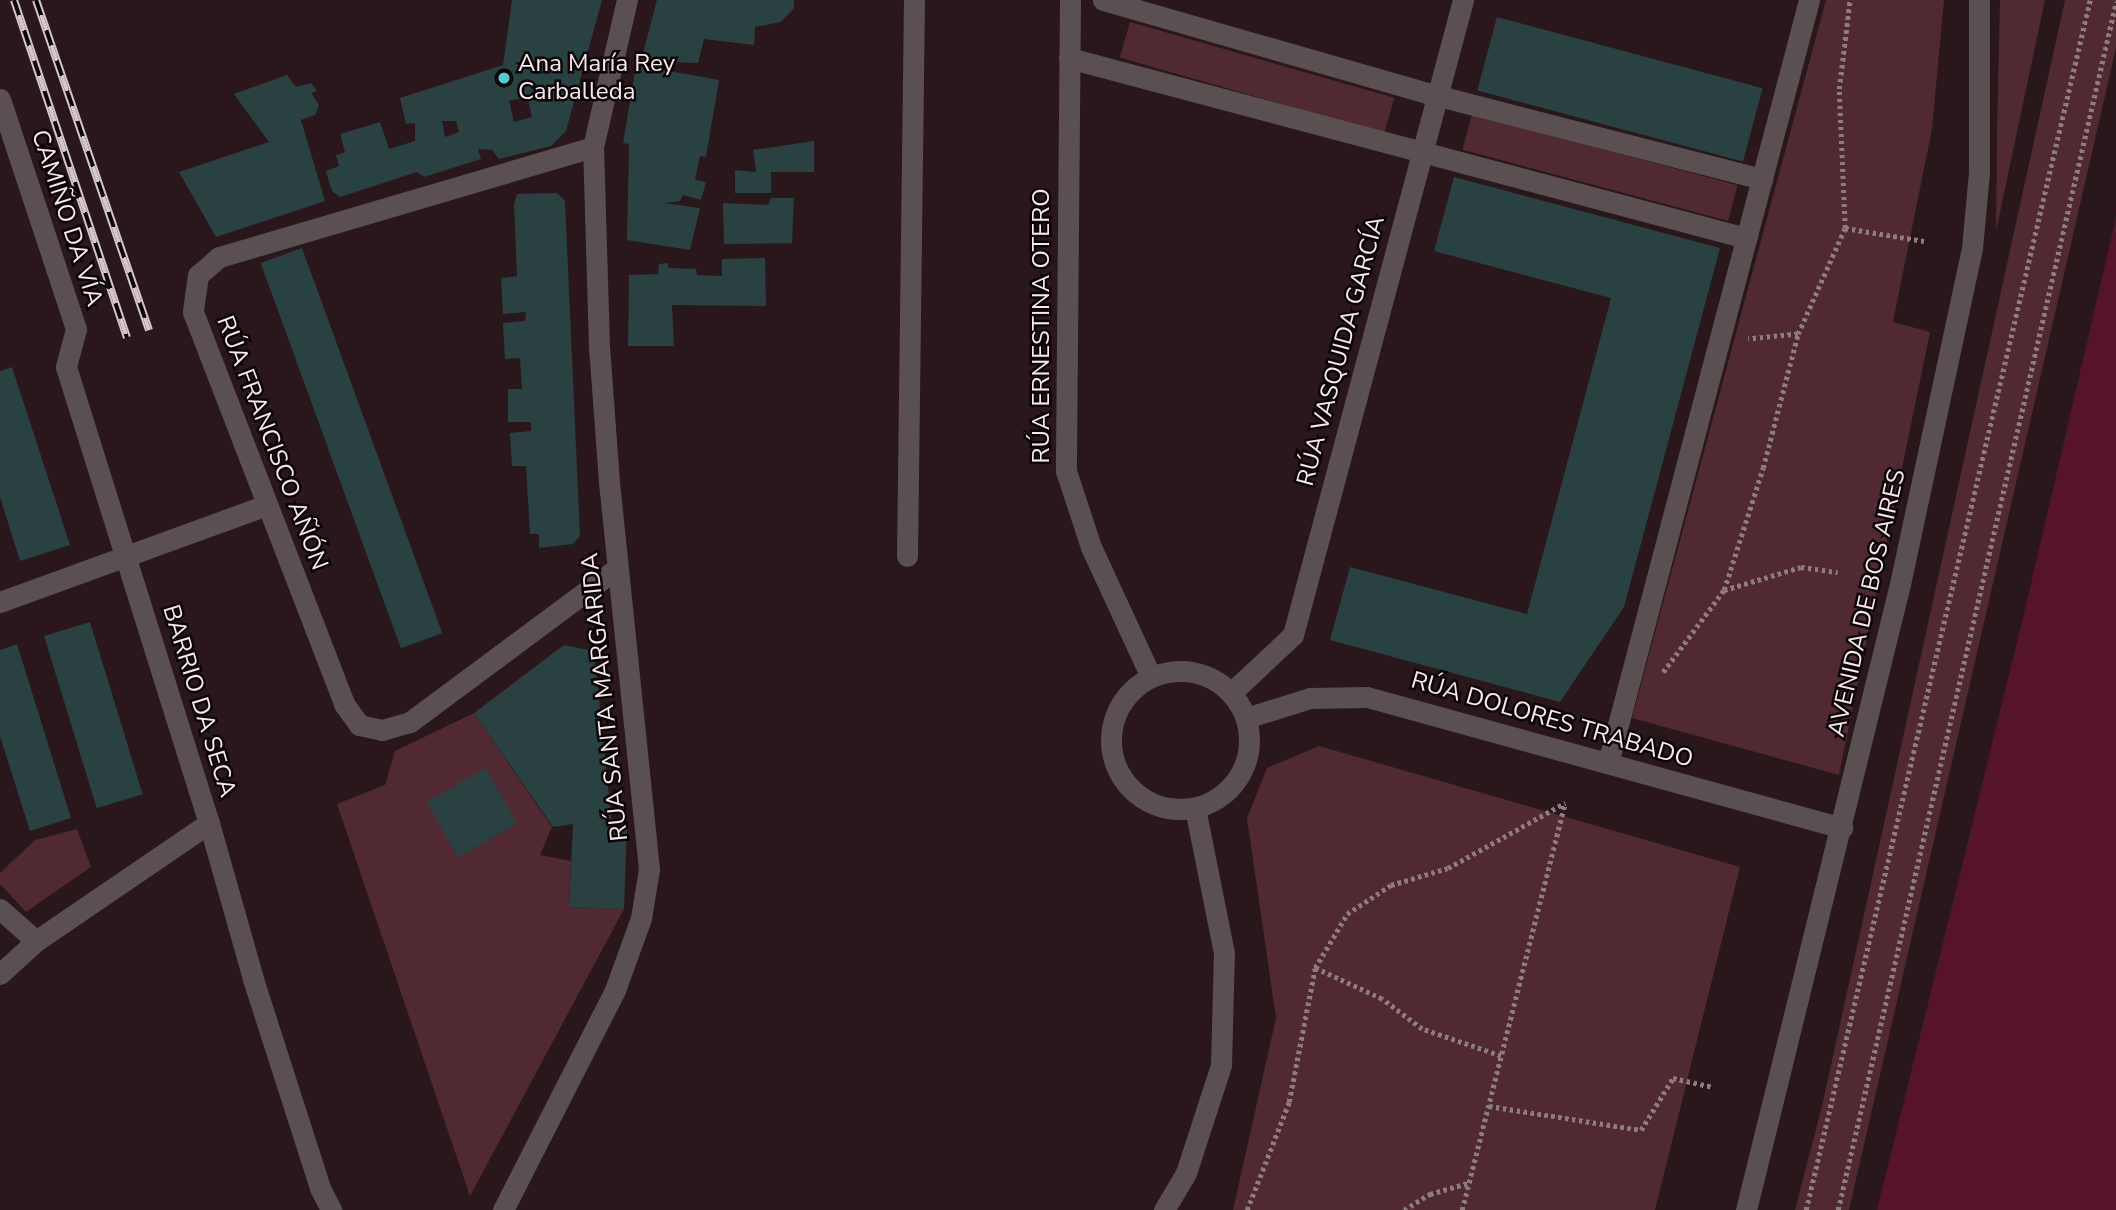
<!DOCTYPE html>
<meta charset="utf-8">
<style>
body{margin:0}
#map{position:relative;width:2116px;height:1210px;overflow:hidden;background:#29171b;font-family:"Nunito Sans",sans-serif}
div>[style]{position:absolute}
.green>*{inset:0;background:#502932;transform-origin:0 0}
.water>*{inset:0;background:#561429}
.building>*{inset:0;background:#2a4142;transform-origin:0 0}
.path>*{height:4.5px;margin-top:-2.25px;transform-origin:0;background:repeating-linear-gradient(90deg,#8d7d81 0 3.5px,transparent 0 7px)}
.minor>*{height:21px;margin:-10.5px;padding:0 10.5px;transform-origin:10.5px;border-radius:10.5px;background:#5a5051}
.minor>.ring{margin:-10.5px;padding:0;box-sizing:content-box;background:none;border:21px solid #5a5051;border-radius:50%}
.rail>*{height:8px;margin-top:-4px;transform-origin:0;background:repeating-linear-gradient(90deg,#0c0507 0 16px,#d4c6c9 0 32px);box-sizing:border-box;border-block:2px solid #d4c6c9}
.dots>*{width:19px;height:19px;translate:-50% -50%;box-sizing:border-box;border:4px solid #0c0507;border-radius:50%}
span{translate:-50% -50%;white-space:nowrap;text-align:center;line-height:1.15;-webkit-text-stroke:5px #0c0507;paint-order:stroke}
.poi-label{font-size:24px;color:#f7e9ec}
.left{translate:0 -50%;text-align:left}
.street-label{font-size:24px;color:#f7e9ec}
</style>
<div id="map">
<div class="green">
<i style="clip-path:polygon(1826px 0,1944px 0,1932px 129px,1893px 322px,1930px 332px,1839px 775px,1632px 718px)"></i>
<i style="clip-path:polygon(2000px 0,2045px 0,1996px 231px,1997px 129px)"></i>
<i style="clip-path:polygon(2065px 0,2116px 0,2116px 48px,1849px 1210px,1795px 1210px,1822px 1106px)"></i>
<i style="left:1130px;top:22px;width:275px;height:37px;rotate:16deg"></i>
<i style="left:1472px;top:114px;width:275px;height:37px;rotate:15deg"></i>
<i style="clip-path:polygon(474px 713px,552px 827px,540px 855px,571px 861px,569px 907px,624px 909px,470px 1196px,337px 804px,385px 785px,395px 751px)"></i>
<i style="clip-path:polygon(1319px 746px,1740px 867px,1655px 1210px,1233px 1210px,1276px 1018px,1247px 818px,1267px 768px)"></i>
<i style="clip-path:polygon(77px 829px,91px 867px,26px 912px,0 884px,0 873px,35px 840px)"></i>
</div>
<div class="water">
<i style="clip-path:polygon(2116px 217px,2116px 1210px,1877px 1210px,2024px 614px)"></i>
</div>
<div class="building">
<i style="clip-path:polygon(evenodd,512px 0,602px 0,566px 131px,551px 146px,499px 159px,492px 150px,478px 149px,481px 159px,424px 177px,417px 172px,340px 197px,332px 191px,326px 171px,339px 166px,336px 155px,345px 152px,340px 134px,380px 122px,389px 149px,415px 141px,415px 123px,406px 124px,400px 98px,503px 65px,512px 0,517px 99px,528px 100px,532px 117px,514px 122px,509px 101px,517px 99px,512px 0,442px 121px,456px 121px,459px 132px,445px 137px,442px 121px)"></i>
<i style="clip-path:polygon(657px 0,794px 0,794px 8px,781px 22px,755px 27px,754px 45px,704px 39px,698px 63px,641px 61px)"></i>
<i style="left:1497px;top:17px;width:275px;height:76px;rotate:15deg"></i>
<i style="clip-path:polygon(636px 65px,719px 80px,706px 157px,700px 156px,695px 180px,706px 182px,701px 200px,683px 195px,680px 201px,664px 203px,700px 208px,690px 250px,627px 240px,629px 144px,623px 143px)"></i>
<i style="clip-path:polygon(287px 75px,296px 87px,311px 83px,317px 91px,311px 93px,319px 105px,315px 115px,301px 120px,325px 201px,216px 237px,179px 172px,269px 142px,234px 94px)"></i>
<i style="clip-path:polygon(814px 141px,814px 172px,771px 172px,771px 193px,735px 193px,735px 170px,756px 172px,753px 150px)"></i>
<i style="clip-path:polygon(1454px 177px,1720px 248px,1624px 607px,1560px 702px,1330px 640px,1350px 567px,1527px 614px,1611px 298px,1434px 251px)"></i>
<i style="clip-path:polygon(557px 193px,565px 201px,580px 536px,573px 544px,539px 548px,539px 534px,530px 534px,526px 466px,512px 466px,510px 433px,531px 431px,531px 422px,508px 422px,508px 389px,522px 389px,520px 358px,505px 359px,503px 323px,525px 321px,526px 312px,503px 314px,501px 278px,517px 276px,514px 204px,517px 194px)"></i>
<i style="clip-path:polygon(771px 198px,794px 198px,792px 243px,724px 244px,723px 203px,768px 205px)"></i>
<i style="left:302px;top:248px;width:410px;height:44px;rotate:70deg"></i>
<i style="clip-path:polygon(765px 258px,766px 306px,672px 305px,674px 346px,628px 346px,629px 275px,658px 274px,659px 264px,668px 263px,668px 268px,696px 269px,697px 275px,722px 276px,722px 259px)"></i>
<i style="clip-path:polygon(12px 367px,70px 545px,20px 561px,0 497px,0 371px)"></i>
<i style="left:90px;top:622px;width:180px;height:48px;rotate:73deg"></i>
<i style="clip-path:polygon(17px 644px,71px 818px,30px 831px,0 736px,0 650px)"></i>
<i style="clip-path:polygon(564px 645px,594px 651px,612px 825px,627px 826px,624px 909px,569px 907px,573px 824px,553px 827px,474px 713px)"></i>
<i style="left:486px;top:768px;width:64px;height:68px;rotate:61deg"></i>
</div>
<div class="path">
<i style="left:1845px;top:228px;width:139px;rotate:-92.5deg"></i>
<i style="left:1839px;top:89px;width:90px;rotate:-83deg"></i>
<i style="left:1798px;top:334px;width:116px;rotate:-66.1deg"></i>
<i style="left:1845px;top:228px;width:80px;rotate:9.3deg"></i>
<i style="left:1724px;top:590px;width:128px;rotate:-72.3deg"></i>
<i style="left:1763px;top:468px;width:138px;rotate:-75.4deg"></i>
<i style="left:1798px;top:334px;width:50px;rotate:174.3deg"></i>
<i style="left:1663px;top:672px;width:102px;rotate:-53.4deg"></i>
<i style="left:1724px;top:590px;width:80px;rotate:-16.6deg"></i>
<i style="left:1801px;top:567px;width:37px;rotate:8deg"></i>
<i style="left:1501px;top:1056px;width:83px;rotate:-161.1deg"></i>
<i style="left:1422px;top:1029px;width:50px;rotate:-143.1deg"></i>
<i style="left:1382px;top:999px;width:74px;rotate:-155.2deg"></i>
<i style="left:1315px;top:968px;width:63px;rotate:-59.3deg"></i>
<i style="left:1347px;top:914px;width:53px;rotate:-33.4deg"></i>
<i style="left:1391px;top:885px;width:59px;rotate:-16.6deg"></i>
<i style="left:1448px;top:868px;width:134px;rotate:-29.1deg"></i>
<i style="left:1489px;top:1106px;width:154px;rotate:9deg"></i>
<i style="left:1641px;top:1130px;width:61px;rotate:-58.4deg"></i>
<i style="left:1673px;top:1078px;width:41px;rotate:12.7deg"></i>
<i style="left:1247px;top:1210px;width:116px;rotate:-68.7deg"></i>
<i style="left:1289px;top:1102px;width:136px;rotate:-79deg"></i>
<i style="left:1404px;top:1210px;width:31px;rotate:-32deg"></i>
<i style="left:1430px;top:1194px;width:40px;rotate:-16deg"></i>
<i style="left:1462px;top:1210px;width:419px;rotate:-75.8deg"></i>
<i style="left:1806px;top:1210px;width:1243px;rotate:-76.79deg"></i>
<i style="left:1838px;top:1210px;width:1240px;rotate:-77.04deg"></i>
</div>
<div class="minor">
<i style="left:1070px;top:0;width:471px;rotate:90.5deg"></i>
<i style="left:1066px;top:471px;width:80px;rotate:71.8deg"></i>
<i style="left:1091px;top:547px;width:143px;rotate:65.2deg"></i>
<i style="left:1103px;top:0;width:345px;rotate:16deg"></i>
<i style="left:1435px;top:95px;width:338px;rotate:14.4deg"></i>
<i style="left:1069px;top:58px;width:701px;rotate:14.89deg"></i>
<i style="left:0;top:99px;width:242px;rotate:71.7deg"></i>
<i style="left:76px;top:329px;width:39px;rotate:105deg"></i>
<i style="left:66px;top:367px;width:478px;rotate:72.6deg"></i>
<i style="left:209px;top:823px;width:209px;rotate:145.7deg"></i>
<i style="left:36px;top:941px;width:49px;rotate:137.5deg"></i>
<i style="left:593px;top:147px;width:390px;rotate:163.6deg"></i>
<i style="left:219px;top:257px;width:28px;rotate:139deg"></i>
<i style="left:198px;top:275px;width:37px;rotate:98deg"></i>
<i style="left:193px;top:312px;width:420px;rotate:68.9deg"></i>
<i style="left:344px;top:704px;width:26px;rotate:54deg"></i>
<i style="left:359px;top:725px;width:24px;rotate:12deg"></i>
<i style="left:382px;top:730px;width:29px;rotate:-16deg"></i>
<i style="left:410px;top:722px;width:258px;rotate:-36.6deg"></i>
<i style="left:907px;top:556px;width:556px;rotate:-89.28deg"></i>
<i style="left:0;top:602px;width:284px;rotate:-20deg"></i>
<i class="ring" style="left:1111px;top:671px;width:117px;height:117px"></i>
<i style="left:1231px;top:693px;width:85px;rotate:-43.1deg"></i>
<i style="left:1293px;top:635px;width:657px;rotate:-75.01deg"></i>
<i style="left:1246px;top:718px;width:67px;rotate:-17.4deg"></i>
<i style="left:1310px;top:698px;width:57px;rotate:-1deg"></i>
<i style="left:1367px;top:697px;width:493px;rotate:15.4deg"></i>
<i style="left:1608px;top:763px;width:789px;rotate:-75.24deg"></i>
<i style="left:209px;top:823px;width:162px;rotate:74.2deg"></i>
<i style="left:253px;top:979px;width:219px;rotate:72.2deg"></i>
<i style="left:320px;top:1188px;width:25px;rotate:63deg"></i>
<i style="left:0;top:909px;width:48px;rotate:41.6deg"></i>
<i style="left:503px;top:1210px;width:247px;rotate:-63deg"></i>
<i style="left:615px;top:990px;width:77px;rotate:-70.1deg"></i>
<i style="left:641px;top:918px;width:50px;rotate:-80.7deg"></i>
<i style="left:649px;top:869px;width:389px;rotate:-95.9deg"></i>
<i style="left:609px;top:482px;width:135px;rotate:-94.2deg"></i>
<i style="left:599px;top:347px;width:200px;rotate:-91.7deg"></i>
<i style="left:593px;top:147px;width:151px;rotate:-77deg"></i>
<i style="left:1164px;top:1210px;width:43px;rotate:-59.3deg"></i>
<i style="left:1186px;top:1173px;width:114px;rotate:-72deg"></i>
<i style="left:1221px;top:1065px;width:112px;rotate:-88.5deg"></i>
<i style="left:1224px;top:953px;width:148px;rotate:-101.3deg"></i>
<i style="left:1746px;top:1210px;width:645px;rotate:-76.18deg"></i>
<i style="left:1900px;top:584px;width:344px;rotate:-77.9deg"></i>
<i style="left:1972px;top:248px;width:75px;rotate:-84.7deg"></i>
<i style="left:1979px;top:173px;width:173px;rotate:-90deg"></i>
</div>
<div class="rail">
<i style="left:14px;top:0;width:356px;rotate:71.5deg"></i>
<i style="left:36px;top:0;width:349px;rotate:71.1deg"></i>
</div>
<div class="dots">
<i style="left:504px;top:78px;background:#51ccd1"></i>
</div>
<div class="poi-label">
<span class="left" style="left:518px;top:78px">Ana María Rey<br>Carballeda</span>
</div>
<div class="street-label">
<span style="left:67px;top:218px;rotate:72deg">CAMIÑO DA VÍA</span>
<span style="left:1042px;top:326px;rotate:-90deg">RÚA ERNESTINA OTERO</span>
<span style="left:1341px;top:351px;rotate:-75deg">RÚA VASQUIDA GARCÍA</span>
<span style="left:272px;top:443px;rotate:69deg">RÚA FRANCISCO AÑÓN</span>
<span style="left:1867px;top:603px;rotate:-77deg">AVENIDA DE BOS AIRES</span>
<span style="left:605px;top:697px;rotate:-96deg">RÚA SANTA MARGARIDA</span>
<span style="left:199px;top:701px;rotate:73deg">BARRIO DA SECA</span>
<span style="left:1552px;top:720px;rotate:16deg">RÚA DOLORES TRABADO</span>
</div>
</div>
